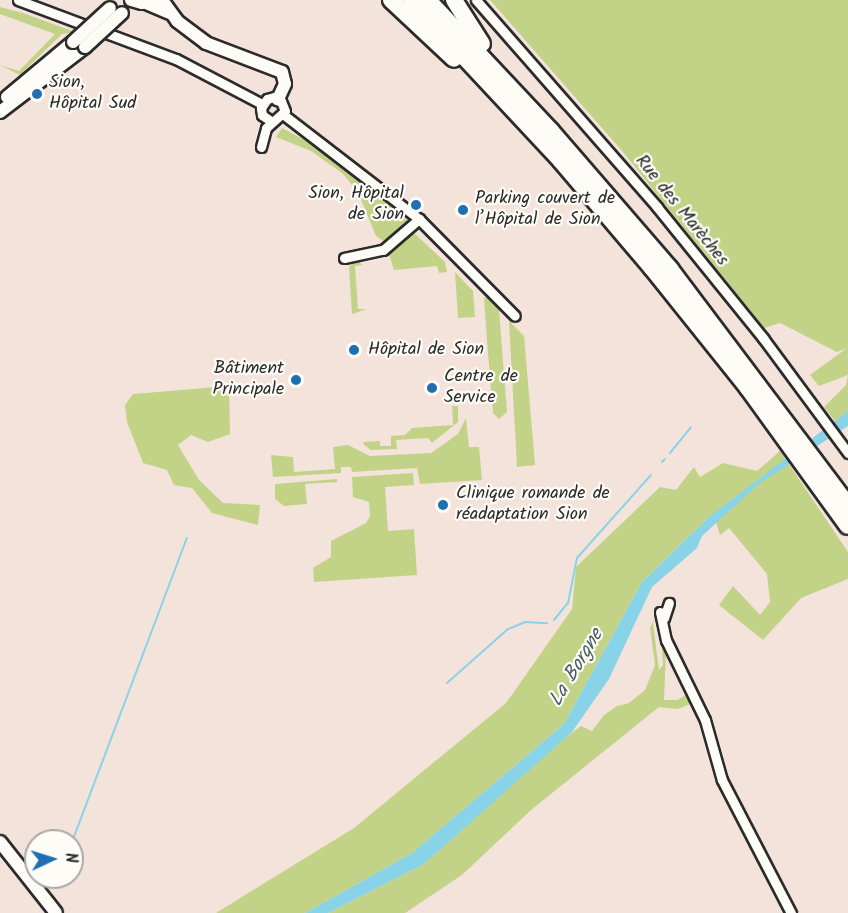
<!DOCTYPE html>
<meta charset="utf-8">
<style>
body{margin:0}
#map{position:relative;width:848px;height:913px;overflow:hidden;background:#f4e3da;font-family:Kalam,sans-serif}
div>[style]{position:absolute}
.green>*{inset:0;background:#c2d388}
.water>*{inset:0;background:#89d3e9}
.stream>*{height:2px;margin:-1px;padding:0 1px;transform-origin:1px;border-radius:1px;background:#89d3e9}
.roads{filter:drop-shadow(2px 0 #2b2b2b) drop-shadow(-2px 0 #2b2b2b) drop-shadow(0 2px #2b2b2b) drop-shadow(0 -2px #2b2b2b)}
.street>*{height:9px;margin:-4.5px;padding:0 4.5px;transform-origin:4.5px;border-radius:4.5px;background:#fdfcf7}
.secondary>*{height:12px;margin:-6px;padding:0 6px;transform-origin:6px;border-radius:6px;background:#fdfcf7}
.highway>*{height:16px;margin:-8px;padding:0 8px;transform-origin:8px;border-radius:8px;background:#fdfcf7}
.bridges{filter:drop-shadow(2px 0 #2b2b2b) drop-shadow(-2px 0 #2b2b2b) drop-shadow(0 2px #2b2b2b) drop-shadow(0 -2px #2b2b2b)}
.secondary-bridge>*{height:12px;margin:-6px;padding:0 6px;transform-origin:6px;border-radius:6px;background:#fdfcf7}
.dots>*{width:16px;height:16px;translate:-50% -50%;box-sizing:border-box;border:3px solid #fdfcf7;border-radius:50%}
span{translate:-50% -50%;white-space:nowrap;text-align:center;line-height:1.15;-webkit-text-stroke:4.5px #fdfcf7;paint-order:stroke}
.poi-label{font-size:18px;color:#2b2b2b}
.left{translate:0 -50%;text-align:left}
.right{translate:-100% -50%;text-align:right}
.street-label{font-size:18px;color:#2b2b2b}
.water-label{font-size:20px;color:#475d64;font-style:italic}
.north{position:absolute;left:24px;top:829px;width:60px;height:60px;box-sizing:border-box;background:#fdfcf7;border:2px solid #a9a8a5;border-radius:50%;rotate:86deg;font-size:16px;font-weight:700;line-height:24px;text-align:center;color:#2b2b2b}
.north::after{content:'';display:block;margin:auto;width:21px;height:27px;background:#1f6fb2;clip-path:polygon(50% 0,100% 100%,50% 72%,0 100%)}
</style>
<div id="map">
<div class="green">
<i style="clip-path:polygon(490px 0,848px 0,848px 411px,835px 421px,824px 407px,846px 385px,848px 375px,819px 386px,810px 375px,847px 348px,837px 352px,780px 323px,764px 328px,623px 152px)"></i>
<i style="clip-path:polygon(0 7px,23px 13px,75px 32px,62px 34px,20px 75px,0 65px,19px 71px,55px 34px,0 14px)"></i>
<i style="clip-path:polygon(282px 128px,333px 155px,408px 221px,385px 242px,376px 236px,358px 192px,342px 173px,311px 151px,276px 137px)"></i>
<i style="clip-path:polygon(413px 232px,445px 262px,447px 272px,439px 273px,437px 266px,394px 270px,389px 254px)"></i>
<i style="clip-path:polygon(359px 261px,362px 265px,355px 266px,358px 309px,367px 309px,352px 314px,349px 268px,352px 262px)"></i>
<i style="clip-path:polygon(455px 272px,473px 291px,475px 317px,458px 318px)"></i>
<i style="clip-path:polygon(490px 296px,499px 310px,507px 412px,499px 419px,493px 413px,487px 341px,484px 298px)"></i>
<i style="clip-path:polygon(509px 321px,524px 336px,535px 465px,517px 467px)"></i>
<i style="clip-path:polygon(229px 386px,230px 434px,208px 442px,191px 435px,178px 445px,199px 480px,223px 503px,260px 505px,258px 525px,212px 513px,192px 488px,174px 485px,167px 470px,143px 463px,127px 422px,125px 405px,133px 394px)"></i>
<i style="clip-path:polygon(452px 406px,458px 406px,458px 422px,432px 443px,428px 438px,396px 440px,397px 449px,371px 450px,364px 445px,363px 442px,380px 441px,380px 446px,391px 446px,391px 436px,405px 435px,412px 428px,453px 425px)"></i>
<i style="clip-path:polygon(466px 418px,469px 447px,479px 447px,482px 480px,420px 484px,417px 468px,352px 472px,351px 467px,341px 467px,341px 473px,273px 477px,271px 455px,293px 457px,294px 472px,335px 469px,333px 447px,348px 445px,370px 456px,431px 453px,458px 434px)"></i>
<i style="clip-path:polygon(780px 451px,848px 552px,848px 579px,801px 598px,763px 640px,719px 605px,733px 586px,760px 615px,770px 602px,767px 574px,729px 528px,720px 535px,716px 522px,709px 517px,642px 582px,564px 724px,412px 853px,305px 913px,216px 913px,354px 828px,506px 703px,572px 609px,576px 567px,660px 487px,676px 490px,694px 467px,700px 477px,723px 463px,757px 471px)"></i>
<i style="clip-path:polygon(413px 473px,414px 485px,385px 487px,388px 531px,414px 529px,417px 575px,314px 582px,313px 568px,331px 557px,331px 541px,366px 523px,370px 516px,369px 502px,353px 497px,352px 477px)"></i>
<i style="clip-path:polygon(337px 479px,337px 482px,305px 484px,307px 504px,284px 506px,275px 499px,275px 484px)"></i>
<i style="clip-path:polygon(658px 611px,653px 623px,659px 670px,663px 665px,660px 620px,670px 651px,666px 655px,664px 700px,677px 700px,691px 692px,695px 702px,678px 709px,659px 707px,531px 810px,462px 875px,405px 913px,328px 913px,424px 864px,550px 749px,581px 726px,592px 731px,604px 715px,617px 706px,629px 703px,645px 690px,655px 665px,650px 628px)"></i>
</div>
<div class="water">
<i style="clip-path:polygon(848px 411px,848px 426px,760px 483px,702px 536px,697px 548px,652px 587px,609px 679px,572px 732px,424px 864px,328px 913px,305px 913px,412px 853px,564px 724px,642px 582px,709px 517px)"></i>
</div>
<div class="stream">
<i style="left:670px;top:453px;width:33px;rotate:-51deg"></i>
<i style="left:662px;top:462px;width:4px;rotate:-45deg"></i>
<i style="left:554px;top:620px;width:22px;rotate:-51deg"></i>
<i style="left:568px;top:603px;width:46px;rotate:-78.7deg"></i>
<i style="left:577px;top:558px;width:111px;rotate:-48.3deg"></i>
<i style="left:447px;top:683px;width:81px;rotate:-41.5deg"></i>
<i style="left:508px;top:629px;width:18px;rotate:-22deg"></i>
<i style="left:525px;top:622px;width:22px;rotate:3deg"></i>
<i style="left:72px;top:842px;width:325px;rotate:-69.3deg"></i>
<i style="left:54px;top:886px;width:10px;rotate:-66deg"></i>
</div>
<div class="roads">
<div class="street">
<i style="left:18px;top:0;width:169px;rotate:20.5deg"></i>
<i style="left:176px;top:59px;width:97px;rotate:27.6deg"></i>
<i style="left:476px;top:0;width:275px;rotate:48.8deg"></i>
<i style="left:657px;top:207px;width:169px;rotate:51deg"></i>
<i style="left:763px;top:338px;width:143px;rotate:53.5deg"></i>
<i style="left:284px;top:115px;width:170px;rotate:37.6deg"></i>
<i style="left:419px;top:219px;width:136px;rotate:45.3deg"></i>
<i style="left:261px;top:147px;width:20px;rotate:-75deg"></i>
<i style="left:266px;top:128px;width:25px;rotate:-42deg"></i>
<i style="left:285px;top:111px;width:11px;rotate:-112deg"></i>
<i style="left:281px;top:101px;width:8px;rotate:-150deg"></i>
<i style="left:274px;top:97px;width:7px;rotate:164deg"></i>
<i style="left:267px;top:99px;width:11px;rotate:124deg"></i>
<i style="left:261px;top:108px;width:7px;rotate:82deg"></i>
<i style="left:262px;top:115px;width:11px;rotate:34deg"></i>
<i style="left:344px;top:258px;width:40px;rotate:-12deg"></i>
<i style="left:383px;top:250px;width:48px;rotate:-40.7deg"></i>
<i style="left:660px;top:612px;width:29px;rotate:78deg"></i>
<i style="left:666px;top:640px;width:89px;rotate:64deg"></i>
<i style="left:705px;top:720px;width:62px;rotate:74.2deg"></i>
<i style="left:722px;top:780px;width:150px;rotate:62.6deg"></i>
<i style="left:664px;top:618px;width:16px;rotate:-72deg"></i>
</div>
<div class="secondary">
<i style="left:131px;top:0;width:11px;rotate:15deg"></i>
<i style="left:142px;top:3px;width:10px;rotate:-17deg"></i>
<i style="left:162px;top:0;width:26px;rotate:54deg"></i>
<i style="left:177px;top:21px;width:36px;rotate:37deg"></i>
<i style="left:206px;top:43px;width:81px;rotate:20.9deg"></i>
<i style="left:282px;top:72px;width:12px;rotate:76deg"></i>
<i style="left:285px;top:84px;width:17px;rotate:115deg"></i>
<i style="left:146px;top:3px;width:25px;rotate:23deg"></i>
<i style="left:7px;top:97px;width:86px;rotate:-39.8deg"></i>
<i style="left:0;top:112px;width:107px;rotate:-37.4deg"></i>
<i style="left:0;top:842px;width:90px;rotate:51.7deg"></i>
</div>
<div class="highway">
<i style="left:391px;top:0;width:86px;rotate:43.1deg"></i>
<i style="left:411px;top:0;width:220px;rotate:47deg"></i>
<i style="left:561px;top:161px;width:140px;rotate:49.6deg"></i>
<i style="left:652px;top:268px;width:154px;rotate:51.3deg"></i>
<i style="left:748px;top:388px;width:170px;rotate:54.1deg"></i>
<i style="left:428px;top:0;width:180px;rotate:46.8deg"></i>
<i style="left:551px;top:131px;width:182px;rotate:49.2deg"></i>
<i style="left:670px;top:269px;width:296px;rotate:53deg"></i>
<i style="left:454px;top:0;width:52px;rotate:57.5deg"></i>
</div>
</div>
<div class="bridges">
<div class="secondary-bridge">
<i style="left:73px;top:42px;width:50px;rotate:-42.6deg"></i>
<i style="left:85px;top:47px;width:50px;rotate:-42.6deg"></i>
</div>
</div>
<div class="dots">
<i style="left:37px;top:94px;background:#1f6fb2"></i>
<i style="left:416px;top:205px;background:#1f6fb2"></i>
<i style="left:463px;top:210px;background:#1f6fb2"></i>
<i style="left:354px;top:350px;background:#1f6fb2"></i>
<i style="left:296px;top:380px;background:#1f6fb2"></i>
<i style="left:432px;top:388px;background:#1f6fb2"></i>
<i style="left:443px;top:505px;background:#1f6fb2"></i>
</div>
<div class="poi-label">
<span class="left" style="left:49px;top:94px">Sion,<br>Hôpital Sud</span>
<span class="right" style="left:404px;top:205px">Sion, Hôpital<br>de Sion</span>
<span class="left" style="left:475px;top:210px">Parking couvert de<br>l’Hôpital de Sion</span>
<span class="left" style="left:368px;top:350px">Hôpital de Sion</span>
<span class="right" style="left:284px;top:380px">Bâtiment<br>Principale</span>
<span class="left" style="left:444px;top:388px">Centre de<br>Service</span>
<span class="left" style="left:456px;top:505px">Clinique romande de<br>réadaptation Sion</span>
</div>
<div class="street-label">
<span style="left:681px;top:211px;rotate:51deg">Rue des Marèches</span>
</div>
<div class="water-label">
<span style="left:577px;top:668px;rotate:-59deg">La Borgne</span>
</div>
<div class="north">N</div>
</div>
